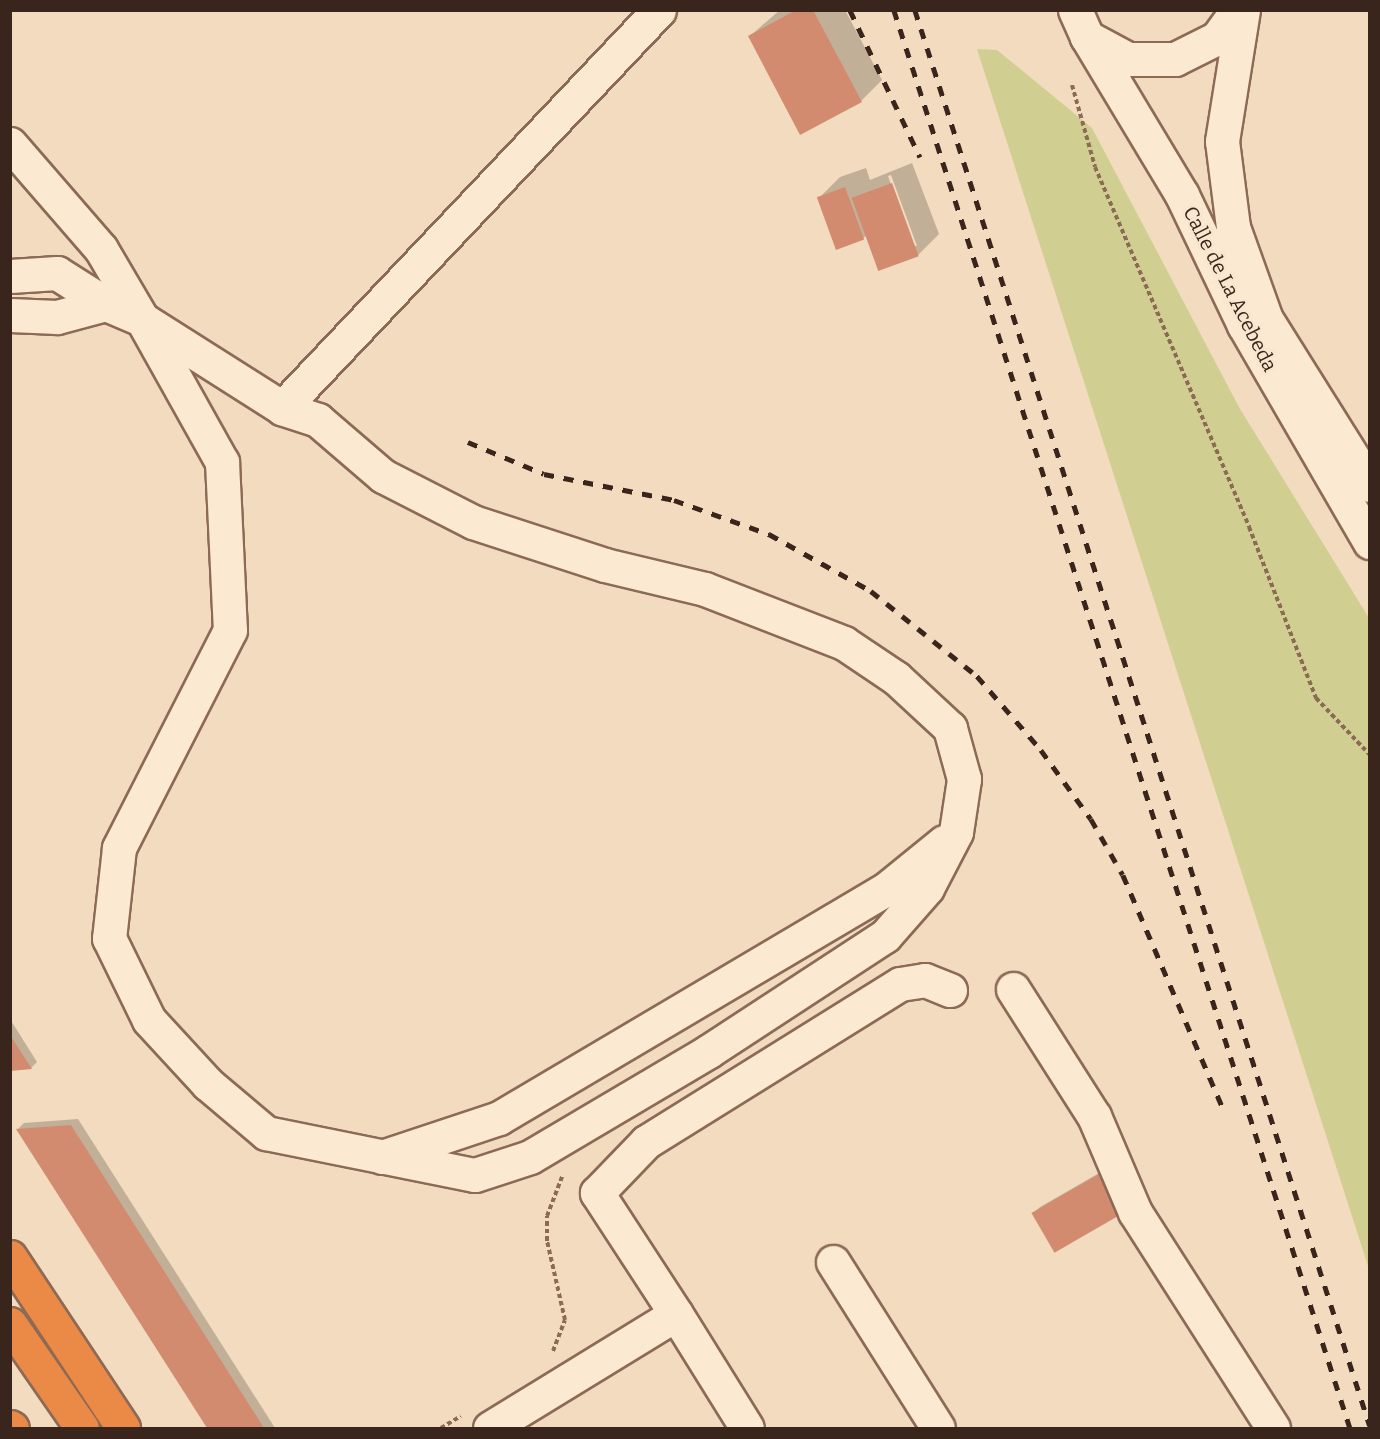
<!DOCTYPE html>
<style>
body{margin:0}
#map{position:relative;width:1380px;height:1439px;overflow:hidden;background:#f2dbbe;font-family:Bitter,serif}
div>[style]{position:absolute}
.green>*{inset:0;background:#d0cf91}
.shadow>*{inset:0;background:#0003}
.building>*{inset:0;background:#d38b70;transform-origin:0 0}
.path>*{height:4px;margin-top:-2px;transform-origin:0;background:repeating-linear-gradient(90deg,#8c6a55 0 4.5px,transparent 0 7.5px)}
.roads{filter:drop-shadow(2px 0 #8c6a55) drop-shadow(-2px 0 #8c6a55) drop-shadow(0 2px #8c6a55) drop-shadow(0 -2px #8c6a55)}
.minor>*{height:33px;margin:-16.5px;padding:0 16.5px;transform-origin:16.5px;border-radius:16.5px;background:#fce9d2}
.highway>*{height:33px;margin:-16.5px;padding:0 16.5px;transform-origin:16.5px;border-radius:16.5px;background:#ea8a46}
.rail>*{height:4.5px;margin-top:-2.25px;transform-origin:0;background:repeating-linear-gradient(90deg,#39251b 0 10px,transparent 0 20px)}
span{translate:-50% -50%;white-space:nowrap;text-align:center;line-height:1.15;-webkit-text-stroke:5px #f8e6ce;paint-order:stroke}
.street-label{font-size:20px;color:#39251b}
.frame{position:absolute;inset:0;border:12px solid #39251b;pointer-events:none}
</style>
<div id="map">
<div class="green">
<i style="clip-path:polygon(977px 49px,997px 50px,1092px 128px,1240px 409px,1369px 618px,1369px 1269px)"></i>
</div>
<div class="shadow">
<i style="clip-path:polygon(780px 10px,845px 10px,882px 80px,861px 101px,750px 36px)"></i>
<i style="clip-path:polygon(evenodd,912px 163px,939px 234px,918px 255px,867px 235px,863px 238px,819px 198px,840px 177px,866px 168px,870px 180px,912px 163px,891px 175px,917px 246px,913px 246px,888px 176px,891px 175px)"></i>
<i style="clip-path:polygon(10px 1019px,37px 1062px,31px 1068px,10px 1069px)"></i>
<i style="clip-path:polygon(78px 1119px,275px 1428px,209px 1428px,18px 1129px,24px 1123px)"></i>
<i style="clip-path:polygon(1106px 1169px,1127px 1207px,1034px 1213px,1040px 1207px)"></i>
</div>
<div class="building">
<i style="clip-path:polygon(796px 10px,813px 10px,862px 102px,800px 135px,748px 36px)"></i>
<i style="left:892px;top:183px;width:78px;height:43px;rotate:70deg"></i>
<i style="left:845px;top:187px;width:56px;height:30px;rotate:70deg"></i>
<i style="clip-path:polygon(10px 1035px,32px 1069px,10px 1071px)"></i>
<i style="clip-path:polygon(71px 1125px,264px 1428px,207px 1428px,16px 1129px)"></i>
<i style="left:1099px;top:1174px;width:46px;height:78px;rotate:60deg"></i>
</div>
<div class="path">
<i style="left:1072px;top:85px;width:85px;rotate:74.3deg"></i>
<i style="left:1095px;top:167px;width:392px;rotate:66.8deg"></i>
<i style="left:1249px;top:527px;width:184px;rotate:68.6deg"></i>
<i style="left:1316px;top:698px;width:79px;rotate:46.5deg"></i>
<i style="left:553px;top:1351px;width:33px;rotate:-69deg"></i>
<i style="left:565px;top:1320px;width:81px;rotate:-102.8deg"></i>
<i style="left:547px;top:1241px;width:25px;rotate:-90deg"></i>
<i style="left:547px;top:1216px;width:42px;rotate:-69deg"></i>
<i style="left:441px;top:1428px;width:23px;rotate:-31deg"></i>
</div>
<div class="roads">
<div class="minor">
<i style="left:1075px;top:10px;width:30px;rotate:66deg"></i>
<i style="left:1087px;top:37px;width:47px;rotate:28.2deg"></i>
<i style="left:1128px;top:59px;width:47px"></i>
<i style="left:1175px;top:59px;width:47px;rotate:-26.6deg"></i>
<i style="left:1217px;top:38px;width:34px;rotate:-54deg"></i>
<i style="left:1243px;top:10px;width:133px;rotate:99.1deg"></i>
<i style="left:1222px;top:141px;width:87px;rotate:82.7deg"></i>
<i style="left:1233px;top:227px;width:98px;rotate:70.3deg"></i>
<i style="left:1266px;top:319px;width:196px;rotate:57.9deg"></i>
<i style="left:1087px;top:37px;width:184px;rotate:59deg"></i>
<i style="left:1182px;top:195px;width:144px;rotate:64.5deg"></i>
<i style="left:1244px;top:325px;width:251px;rotate:59.9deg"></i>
<i style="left:10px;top:144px;width:139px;rotate:49.1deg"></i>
<i style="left:101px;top:249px;width:81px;rotate:59.6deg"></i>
<i style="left:142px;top:319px;width:166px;rotate:32.4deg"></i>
<i style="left:10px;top:276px;width:47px;rotate:-3.7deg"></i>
<i style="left:57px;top:273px;width:58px;rotate:32.3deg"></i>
<i style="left:106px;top:304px;width:39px;rotate:23deg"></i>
<i style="left:142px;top:319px;width:164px;rotate:60.8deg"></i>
<i style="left:222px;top:462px;width:168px;rotate:87.3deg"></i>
<i style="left:230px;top:630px;width:245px;rotate:117deg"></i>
<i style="left:119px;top:848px;width:91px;rotate:96.3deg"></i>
<i style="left:109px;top:938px;width:91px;rotate:64deg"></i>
<i style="left:149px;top:1020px;width:87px;rotate:47.3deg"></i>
<i style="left:208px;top:1084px;width:76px;rotate:40.2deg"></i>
<i style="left:266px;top:1133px;width:213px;rotate:11.4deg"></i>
<i style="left:475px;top:1175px;width:58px;rotate:-18.1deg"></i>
<i style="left:530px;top:1157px;width:208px;rotate:-30.6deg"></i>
<i style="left:709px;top:1051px;width:210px;rotate:-33.2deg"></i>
<i style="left:885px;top:936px;width:64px;rotate:-48.8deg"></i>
<i style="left:927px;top:888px;width:63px;rotate:-62.6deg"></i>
<i style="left:956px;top:832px;width:54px;rotate:-81.4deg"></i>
<i style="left:964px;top:779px;width:53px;rotate:-105.4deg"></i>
<i style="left:950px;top:728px;width:74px;rotate:-137.2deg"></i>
<i style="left:896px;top:678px;width:63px;rotate:-146.1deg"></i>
<i style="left:844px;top:643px;width:149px;rotate:-158.8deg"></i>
<i style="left:705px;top:589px;width:103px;rotate:-166.5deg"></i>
<i style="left:605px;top:565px;width:139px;rotate:-162deg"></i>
<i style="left:473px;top:522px;width:101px;rotate:-152.9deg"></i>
<i style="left:383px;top:476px;width:86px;rotate:-139.3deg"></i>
<i style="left:318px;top:420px;width:38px;rotate:-162deg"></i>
<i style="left:282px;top:408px;width:548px;rotate:-46.55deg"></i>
<i style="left:10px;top:315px;width:47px;rotate:2.4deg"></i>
<i style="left:57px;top:317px;width:51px;rotate:-14.9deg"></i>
<i style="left:1013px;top:989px;width:151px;rotate:57.5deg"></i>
<i style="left:1094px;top:1116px;width:104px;rotate:66.9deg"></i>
<i style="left:1135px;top:1212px;width:256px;rotate:57.4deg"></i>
<i style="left:382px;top:1157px;width:123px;rotate:-18.4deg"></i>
<i style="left:499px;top:1118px;width:448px;rotate:-30.6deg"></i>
<i style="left:885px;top:890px;width:76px;rotate:-39.1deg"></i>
<i style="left:833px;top:1262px;width:196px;rotate:57.7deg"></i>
<i style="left:676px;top:1314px;width:134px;rotate:58.1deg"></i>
<i style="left:490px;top:1428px;width:218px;rotate:-31.5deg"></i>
<i style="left:676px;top:1314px;width:145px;rotate:-123.1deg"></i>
<i style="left:597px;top:1193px;width:71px;rotate:-46.1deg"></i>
<i style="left:646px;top:1142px;width:299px;rotate:-31.9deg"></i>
<i style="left:900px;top:984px;width:25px;rotate:-9deg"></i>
<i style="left:925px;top:980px;width:27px;rotate:22deg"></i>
</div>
<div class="highway">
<i style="left:10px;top:1257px;width:205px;rotate:56.5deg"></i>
<i style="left:10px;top:1324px;width:126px;rotate:55.3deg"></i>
<i style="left:10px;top:1427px;width:2px;rotate:27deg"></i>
</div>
</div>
<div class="rail">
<i style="left:850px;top:10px;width:163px;rotate:64.5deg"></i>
<i style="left:894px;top:10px;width:1490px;rotate:72.17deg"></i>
<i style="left:915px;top:10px;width:1487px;rotate:72.19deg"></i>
<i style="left:468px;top:442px;width:82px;rotate:22.8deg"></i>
<i style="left:544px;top:474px;width:133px;rotate:11.3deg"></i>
<i style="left:674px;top:500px;width:101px;rotate:19.7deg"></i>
<i style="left:769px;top:534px;width:117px;rotate:29.2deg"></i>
<i style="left:871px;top:591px;width:136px;rotate:38.7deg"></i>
<i style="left:977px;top:676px;width:98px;rotate:49.1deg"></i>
<i style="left:1041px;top:750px;width:85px;rotate:54.1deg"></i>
<i style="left:1091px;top:819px;width:64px;rotate:60.3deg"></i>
<i style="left:1123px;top:875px;width:254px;rotate:66.8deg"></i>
</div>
<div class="street-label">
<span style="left:1230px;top:289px;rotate:63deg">Calle de La Acebeda</span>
</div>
<div class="frame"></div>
</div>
